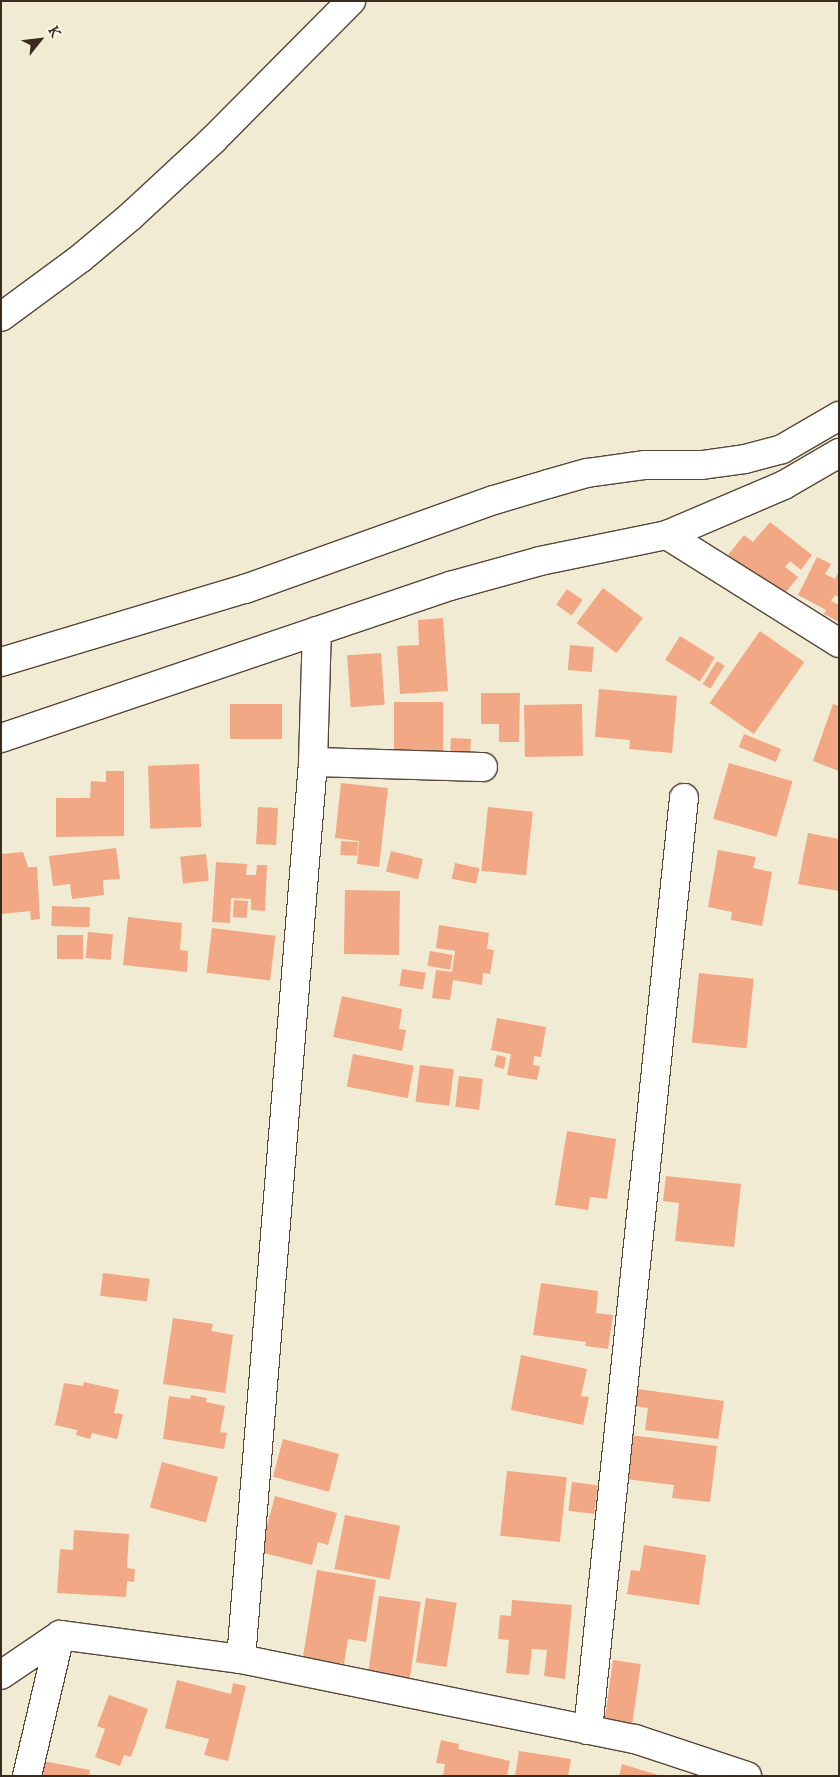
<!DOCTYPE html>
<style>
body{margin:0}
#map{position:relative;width:840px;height:1777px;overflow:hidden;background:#f2ebd3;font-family:"Sorts Mill Goudy",serif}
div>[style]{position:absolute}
.building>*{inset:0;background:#f2a884;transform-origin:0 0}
.roads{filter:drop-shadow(1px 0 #564739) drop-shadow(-1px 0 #564739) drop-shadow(0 1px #564739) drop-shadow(0 -1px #564739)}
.minor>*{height:28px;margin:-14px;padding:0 14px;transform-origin:14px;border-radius:14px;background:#fff}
span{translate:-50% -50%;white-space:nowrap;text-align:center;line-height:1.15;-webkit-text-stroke:5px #fbf7ec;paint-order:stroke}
.frame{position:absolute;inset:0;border:2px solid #3b2a1e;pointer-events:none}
.north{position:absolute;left:15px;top:15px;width:50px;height:50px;-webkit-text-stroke:4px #fbf7ec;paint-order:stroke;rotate:61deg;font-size:14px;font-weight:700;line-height:20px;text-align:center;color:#3b2a1e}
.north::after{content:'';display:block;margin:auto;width:18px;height:22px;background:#3b2a1e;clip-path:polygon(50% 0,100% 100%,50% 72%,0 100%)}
</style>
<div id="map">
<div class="building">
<i style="clip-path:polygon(770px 522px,812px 555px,801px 570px,790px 561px,785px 567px,798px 577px,782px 597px,728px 555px,744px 535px,753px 542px)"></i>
<i style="clip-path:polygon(817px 557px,831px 564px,825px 574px,835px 579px,839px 571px,839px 597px,835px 595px,831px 601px,839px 605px,839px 622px,824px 614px,826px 610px,798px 595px)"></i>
<i style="left:603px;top:588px;width:50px;height:44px;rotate:37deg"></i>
<i style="left:567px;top:589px;width:19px;height:19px;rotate:35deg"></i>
<i style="clip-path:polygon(443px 618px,448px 691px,400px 694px,397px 646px,419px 645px,418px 620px)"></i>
<i style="left:760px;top:631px;width:54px;height:88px;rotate:35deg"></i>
<i style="left:680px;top:636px;width:41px;height:28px;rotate:32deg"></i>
<i style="left:570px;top:645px;width:24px;height:25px;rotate:5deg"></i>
<i style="left:381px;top:653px;width:52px;height:34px;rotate:86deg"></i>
<i style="left:717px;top:661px;width:9px;height:27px;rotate:32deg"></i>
<i style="clip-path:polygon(599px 689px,677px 696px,672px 753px,629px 749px,630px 740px,595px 737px)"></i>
<i style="clip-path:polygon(481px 693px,520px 693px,519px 742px,499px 742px,499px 724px,481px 724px)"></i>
<i style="left:394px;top:702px;width:49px;height:55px"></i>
<i style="left:230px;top:704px;width:52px;height:35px"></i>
<i style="left:582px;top:704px;width:52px;height:58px;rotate:89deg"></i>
<i style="clip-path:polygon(833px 704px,839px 706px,839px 771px,813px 761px)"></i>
<i style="left:744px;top:734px;width:40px;height:14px;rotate:22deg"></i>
<i style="left:451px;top:738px;width:20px;height:24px;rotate:3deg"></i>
<i style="left:729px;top:763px;width:66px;height:58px;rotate:16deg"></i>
<i style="left:199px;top:764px;width:63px;height:51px;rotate:88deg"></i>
<i style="clip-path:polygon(106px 771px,124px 771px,124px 836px,56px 837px,56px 798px,90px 798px,91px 781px,106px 782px)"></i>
<i style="clip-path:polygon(341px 783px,388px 788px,379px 867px,357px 864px,359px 841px,335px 838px)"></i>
<i style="left:258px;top:807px;width:20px;height:37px;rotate:3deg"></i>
<i style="left:488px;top:807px;width:45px;height:64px;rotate:6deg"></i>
<i style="clip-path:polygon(808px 833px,839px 839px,839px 891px,798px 884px)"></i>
<i style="left:341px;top:841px;width:17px;height:14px;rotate:3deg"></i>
<i style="clip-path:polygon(116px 848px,120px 879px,103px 880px,104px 895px,72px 899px,70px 884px,53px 886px,49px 856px)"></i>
<i style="clip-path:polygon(718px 850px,756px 857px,753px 868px,772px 872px,762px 926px,731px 920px,732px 912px,708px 907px)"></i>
<i style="left:391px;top:851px;width:33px;height:21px;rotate:14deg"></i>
<i style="clip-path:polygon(23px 852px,28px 867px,37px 867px,40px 919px,31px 920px,30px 911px,1px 914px,1px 854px)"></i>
<i style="left:206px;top:854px;width:27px;height:26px;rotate:84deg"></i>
<i style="clip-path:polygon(216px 862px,247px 864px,246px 875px,256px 875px,257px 865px,267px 865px,265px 911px,251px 910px,251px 899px,231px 898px,230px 923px,212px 922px)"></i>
<i style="left:455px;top:863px;width:25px;height:16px;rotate:12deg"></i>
<i style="left:345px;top:890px;width:55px;height:64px;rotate:1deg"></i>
<i style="left:234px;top:900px;width:14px;height:17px;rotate:4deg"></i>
<i style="left:52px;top:906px;width:38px;height:20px;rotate:2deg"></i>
<i style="clip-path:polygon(128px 917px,182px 923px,180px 950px,188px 951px,187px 972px,123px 965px)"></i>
<i style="clip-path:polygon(439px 925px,489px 933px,487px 949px,494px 950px,490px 974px,483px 973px,482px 985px,453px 980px,450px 1000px,432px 998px,436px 970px,452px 972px,455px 951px,436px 948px)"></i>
<i style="left:212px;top:928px;width:64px;height:45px;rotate:7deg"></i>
<i style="left:88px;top:932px;width:25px;height:26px;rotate:5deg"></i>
<i style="left:83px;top:935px;width:24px;height:26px;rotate:90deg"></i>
<i style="left:430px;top:951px;width:23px;height:15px;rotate:10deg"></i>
<i style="left:402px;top:969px;width:24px;height:17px;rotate:9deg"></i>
<i style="left:699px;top:973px;width:55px;height:70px;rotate:6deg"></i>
<i style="clip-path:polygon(342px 996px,402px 1009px,399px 1029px,406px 1030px,402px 1051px,333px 1037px)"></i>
<i style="clip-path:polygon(497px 1018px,546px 1027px,541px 1057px,534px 1056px,533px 1065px,540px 1066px,537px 1080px,507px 1075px,511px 1054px,491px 1050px)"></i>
<i style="left:353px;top:1054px;width:62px;height:33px;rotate:11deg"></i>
<i style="clip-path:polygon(497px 1055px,506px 1057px,504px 1069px,494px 1066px)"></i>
<i style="left:420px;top:1065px;width:34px;height:37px;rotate:7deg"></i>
<i style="left:459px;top:1076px;width:24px;height:31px;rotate:7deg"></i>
<i style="clip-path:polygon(567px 1131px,616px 1139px,607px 1199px,590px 1197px,588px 1210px,555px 1205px)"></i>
<i style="clip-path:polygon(666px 1176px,741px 1184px,734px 1247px,675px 1241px,679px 1203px,663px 1201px)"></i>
<i style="left:103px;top:1273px;width:47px;height:23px;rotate:7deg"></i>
<i style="clip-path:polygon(541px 1283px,598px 1291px,596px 1313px,613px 1315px,608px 1349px,585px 1346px,586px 1342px,533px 1335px)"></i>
<i style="clip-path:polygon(173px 1318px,213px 1324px,211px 1331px,233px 1335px,225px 1393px,163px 1384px)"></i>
<i style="clip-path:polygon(521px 1355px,587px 1369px,581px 1396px,589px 1397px,583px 1425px,511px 1410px)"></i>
<i style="clip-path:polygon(84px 1382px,119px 1390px,114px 1413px,123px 1414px,117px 1439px,92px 1433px,90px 1439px,76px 1435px,77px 1430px,55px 1425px,64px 1383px,83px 1386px)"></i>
<i style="clip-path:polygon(631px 1388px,724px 1401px,718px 1439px,645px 1430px,648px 1408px,629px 1405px)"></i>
<i style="clip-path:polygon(191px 1395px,207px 1398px,206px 1402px,225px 1406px,220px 1432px,227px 1433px,224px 1449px,163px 1439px,169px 1396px,190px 1399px)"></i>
<i style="clip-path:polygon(630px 1435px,717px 1446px,710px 1502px,672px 1498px,674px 1485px,625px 1479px)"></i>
<i style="left:283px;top:1439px;width:58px;height:39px;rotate:15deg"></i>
<i style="left:162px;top:1462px;width:58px;height:47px;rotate:15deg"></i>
<i style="left:507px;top:1471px;width:60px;height:65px;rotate:6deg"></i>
<i style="left:572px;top:1482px;width:26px;height:29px;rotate:7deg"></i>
<i style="clip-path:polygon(275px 1496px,337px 1513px,328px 1545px,318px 1542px,312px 1565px,260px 1552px)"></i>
<i style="left:345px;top:1515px;width:56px;height:55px;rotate:11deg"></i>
<i style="clip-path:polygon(74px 1530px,129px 1534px,127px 1568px,135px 1569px,134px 1582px,127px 1581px,126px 1597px,57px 1593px,60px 1549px,73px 1550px)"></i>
<i style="clip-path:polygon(644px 1545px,706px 1555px,699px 1605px,627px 1594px,631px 1570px,640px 1571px)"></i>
<i style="clip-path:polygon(317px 1570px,376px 1580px,366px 1642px,348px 1639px,344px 1664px,303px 1657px)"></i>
<i style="left:379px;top:1596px;width:42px;height:77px;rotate:8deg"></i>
<i style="left:426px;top:1598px;width:31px;height:65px;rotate:9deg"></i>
<i style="clip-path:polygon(512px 1600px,572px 1605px,565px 1679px,544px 1676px,547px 1650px,532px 1649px,529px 1675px,506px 1673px,509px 1640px,498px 1639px,500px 1615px,511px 1616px)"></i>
<i style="left:613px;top:1660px;width:28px;height:61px;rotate:8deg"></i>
<i style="clip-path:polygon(177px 1680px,231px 1694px,233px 1683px,246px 1686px,228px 1761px,204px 1755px,209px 1739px,165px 1728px)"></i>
<i style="clip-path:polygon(109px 1695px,148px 1709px,131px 1757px,124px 1755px,120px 1766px,95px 1757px,105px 1729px,97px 1726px)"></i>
<i style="clip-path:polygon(441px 1740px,459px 1744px,458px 1749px,510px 1761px,507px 1776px,443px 1776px,445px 1764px,436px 1763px)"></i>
<i style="clip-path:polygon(519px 1751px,571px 1759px,568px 1776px,515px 1776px)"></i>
<i style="clip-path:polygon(38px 1760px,90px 1770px,89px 1776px,35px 1776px)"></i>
<i style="clip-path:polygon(622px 1764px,658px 1775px,658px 1776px,619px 1776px)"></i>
</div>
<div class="roads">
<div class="minor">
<i style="left:1px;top:317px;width:99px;rotate:-36.4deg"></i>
<i style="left:81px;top:258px;width:65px;rotate:-40deg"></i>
<i style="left:131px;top:216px;width:112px;rotate:-42.8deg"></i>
<i style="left:213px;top:140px;width:196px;rotate:-45.2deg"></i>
<i style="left:667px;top:535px;width:203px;rotate:32.1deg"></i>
<i style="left:1px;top:662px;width:255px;rotate:-16.7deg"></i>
<i style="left:245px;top:589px;width:264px;rotate:-19.7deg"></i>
<i style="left:494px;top:500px;width:56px;rotate:-16.5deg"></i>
<i style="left:548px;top:484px;width:41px;rotate:-15.8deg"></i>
<i style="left:587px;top:473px;width:59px;rotate:-7.9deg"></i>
<i style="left:645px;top:465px;width:57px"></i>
<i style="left:702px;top:465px;width:43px;rotate:-7.9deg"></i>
<i style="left:745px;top:459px;width:38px;rotate:-15deg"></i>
<i style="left:782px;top:449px;width:66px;rotate:-30.1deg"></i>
<i style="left:1px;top:738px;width:474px;rotate:-18.7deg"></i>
<i style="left:450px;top:586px;width:93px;rotate:-15.5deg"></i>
<i style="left:540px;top:561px;width:130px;rotate:-11.6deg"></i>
<i style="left:667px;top:535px;width:127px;rotate:-23.1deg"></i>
<i style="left:784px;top:485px;width:64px;rotate:-30.2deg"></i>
<i style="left:313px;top:762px;width:170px;rotate:1.7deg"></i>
<i style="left:241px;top:1659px;width:900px;rotate:-85.41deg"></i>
<i style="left:313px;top:762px;width:131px;rotate:-88.3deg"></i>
<i style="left:1px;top:1675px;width:71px;rotate:-34.1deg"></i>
<i style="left:60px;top:1635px;width:183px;rotate:7.6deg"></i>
<i style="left:241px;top:1659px;width:402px;rotate:11.5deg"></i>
<i style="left:635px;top:1739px;width:118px;rotate:18.3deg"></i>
<i style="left:588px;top:1730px;width:937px;rotate:-84.12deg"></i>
<i style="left:27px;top:1776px;width:145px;rotate:-76.8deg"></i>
</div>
</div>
<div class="frame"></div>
<div class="north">K</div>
</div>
